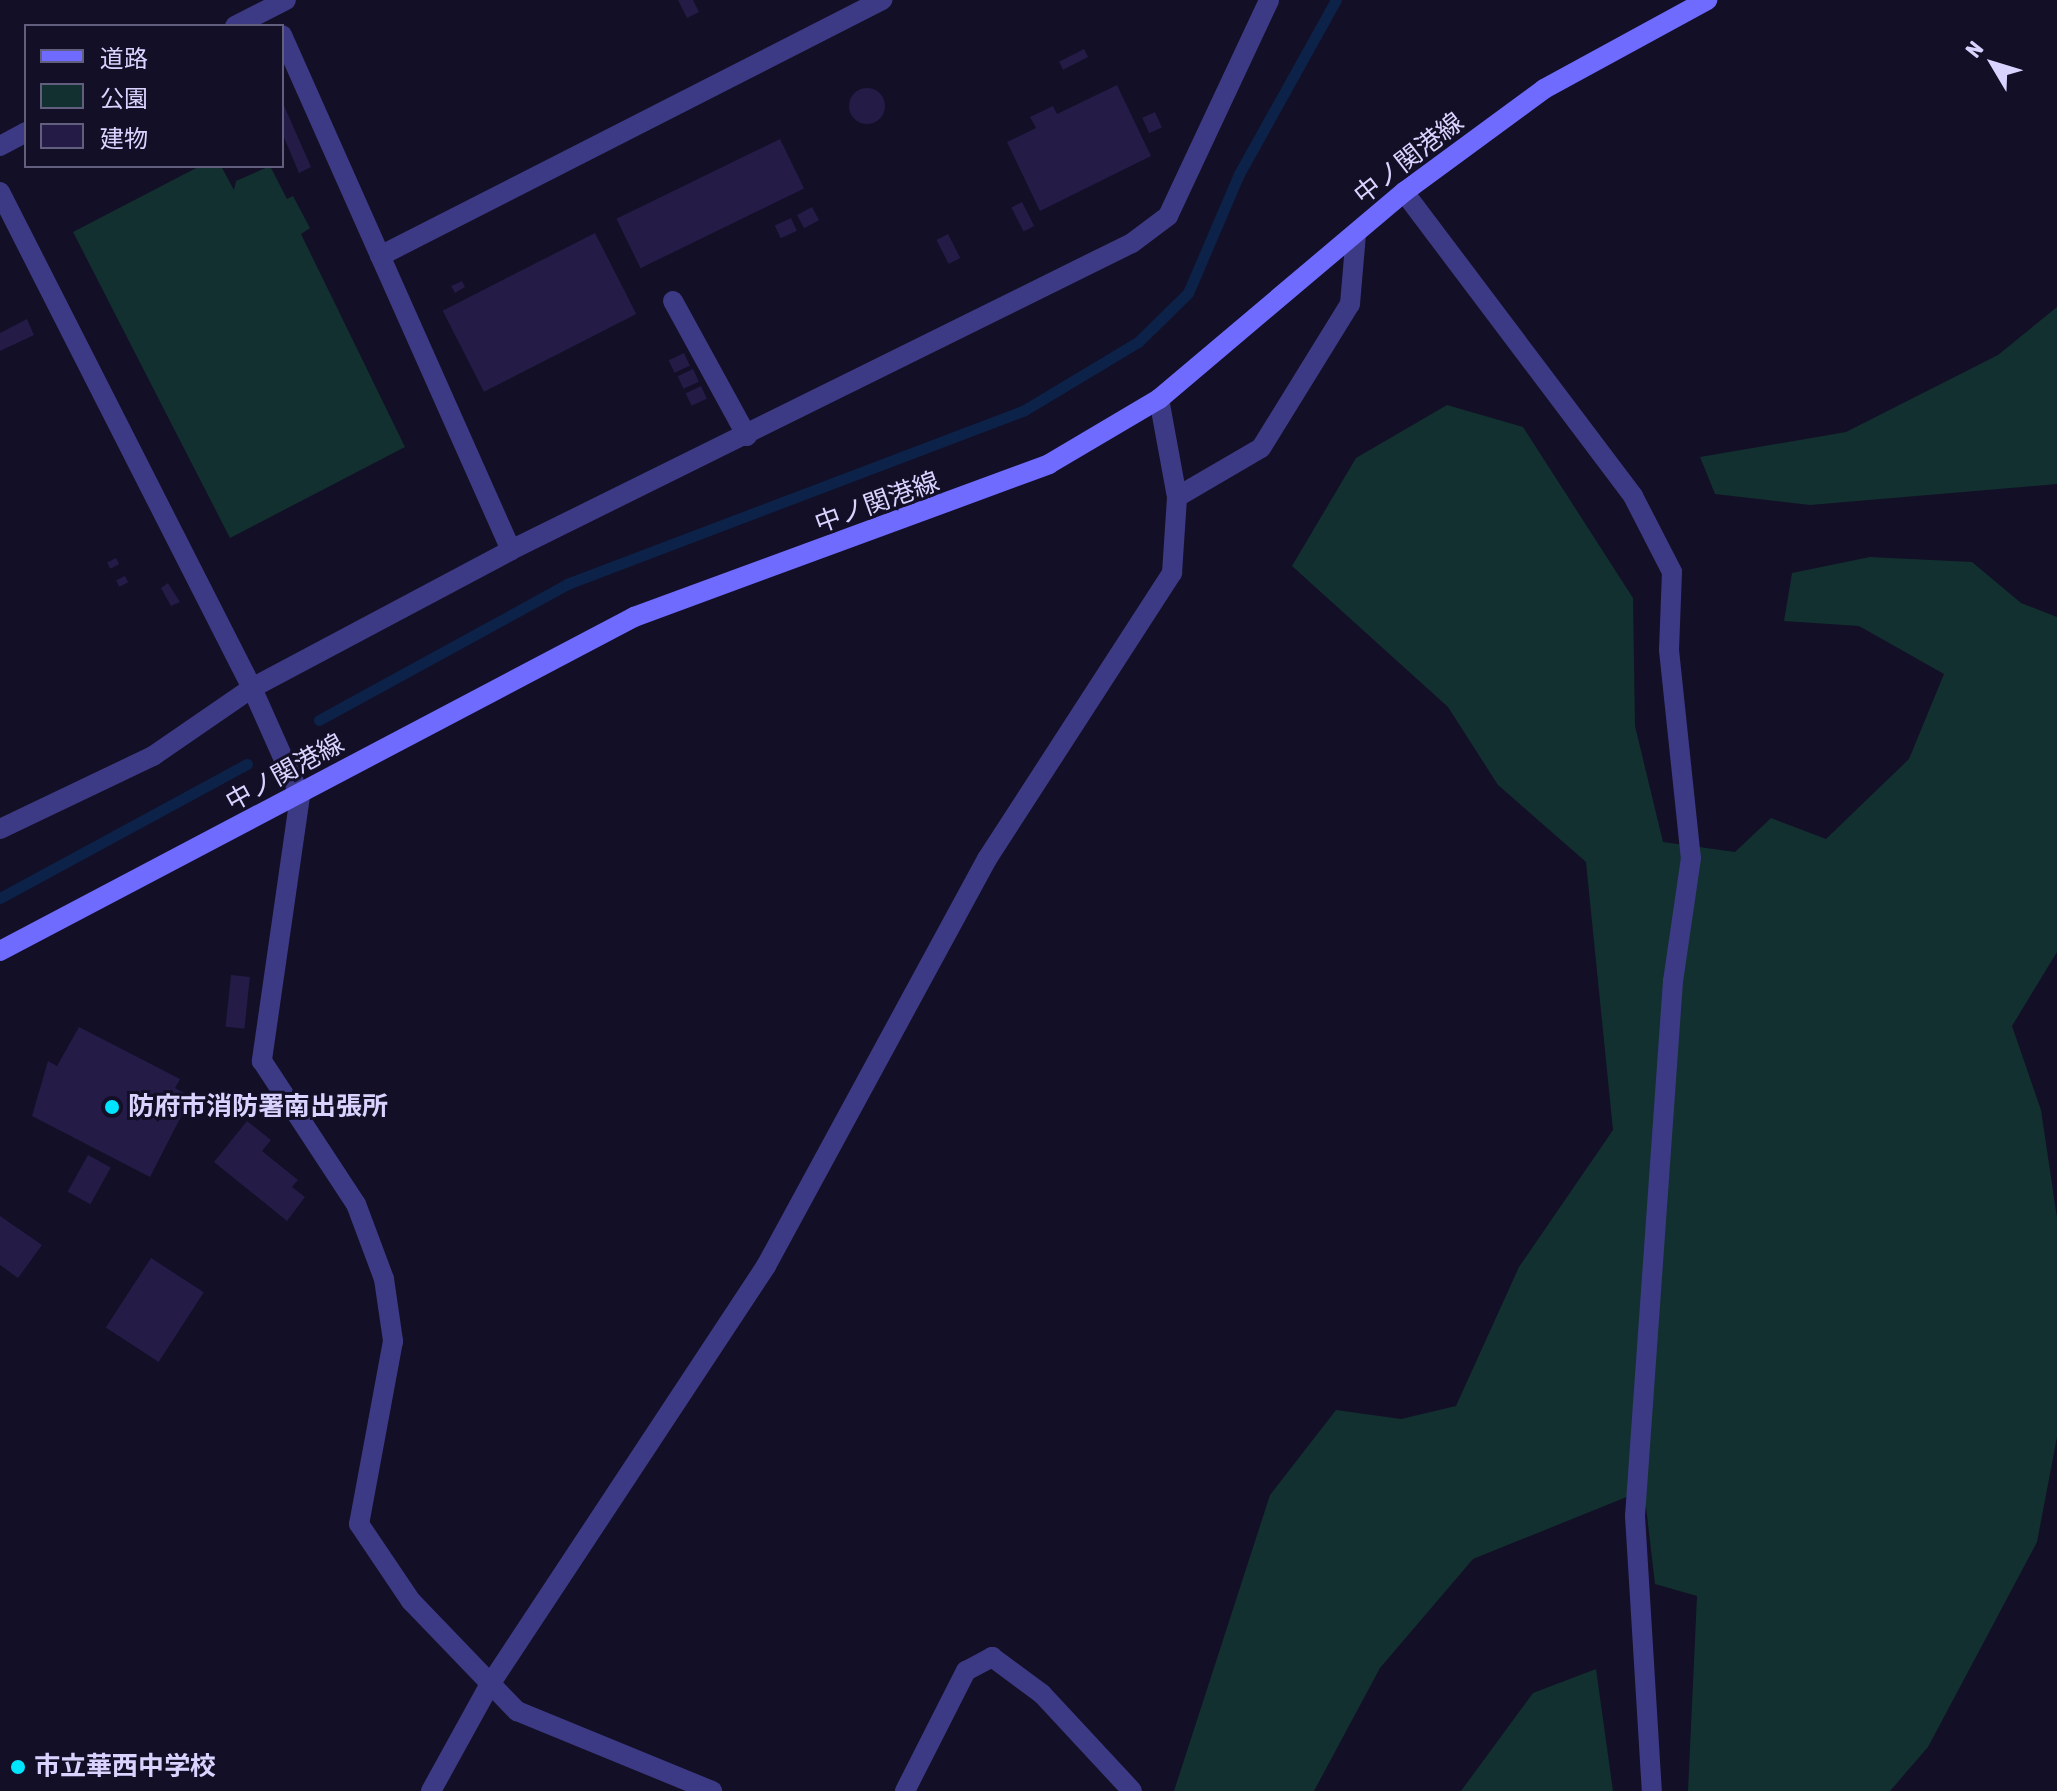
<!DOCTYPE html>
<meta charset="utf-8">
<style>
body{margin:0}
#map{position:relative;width:2057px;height:1791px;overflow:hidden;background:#130f26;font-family:"Asap Condensed","Noto Sans JP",sans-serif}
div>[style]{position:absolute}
.green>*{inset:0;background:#12302f}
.stream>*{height:11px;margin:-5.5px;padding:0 5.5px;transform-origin:5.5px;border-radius:5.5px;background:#0c2248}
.building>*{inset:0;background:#241b47;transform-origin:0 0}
.round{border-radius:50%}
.service>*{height:20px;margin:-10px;padding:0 10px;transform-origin:10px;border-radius:10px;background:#3d3a85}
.minor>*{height:20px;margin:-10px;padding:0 10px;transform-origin:10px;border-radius:10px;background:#3d3a85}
.secondary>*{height:20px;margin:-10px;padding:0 10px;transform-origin:10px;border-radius:10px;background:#6f6bff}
.dots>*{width:22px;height:22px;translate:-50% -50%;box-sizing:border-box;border:4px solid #130f26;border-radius:50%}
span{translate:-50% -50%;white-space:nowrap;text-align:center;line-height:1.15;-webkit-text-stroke:6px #130f26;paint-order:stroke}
.street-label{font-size:26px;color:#d9d4ff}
.poi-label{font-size:26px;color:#d9d4ff;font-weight:700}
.left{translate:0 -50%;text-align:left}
.legend{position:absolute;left:24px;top:24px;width:260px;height:144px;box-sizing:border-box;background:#130f26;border:2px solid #625e7d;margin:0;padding:10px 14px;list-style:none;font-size:24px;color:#d9d4ff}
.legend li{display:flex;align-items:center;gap:16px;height:40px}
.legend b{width:40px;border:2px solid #625e7d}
.north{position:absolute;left:1953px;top:24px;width:80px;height:80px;-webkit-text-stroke:6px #130f26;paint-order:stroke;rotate:308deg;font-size:22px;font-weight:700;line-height:32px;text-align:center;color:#d9d4ff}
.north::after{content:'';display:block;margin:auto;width:28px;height:36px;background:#d9d4ff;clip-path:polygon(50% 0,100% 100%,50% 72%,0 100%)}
</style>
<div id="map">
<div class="green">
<i style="clip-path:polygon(200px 166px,221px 166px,234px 190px,236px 181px,270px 166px,287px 199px,293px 196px,310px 228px,301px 234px,405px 447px,230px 538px,73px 232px)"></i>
<i style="clip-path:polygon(2057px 307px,2057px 484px,1810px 505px,1715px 494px,1700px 457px,1846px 432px,1998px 355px)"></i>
<i style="clip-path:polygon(1447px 405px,1523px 427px,1633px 598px,1635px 726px,1663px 842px,1735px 852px,1771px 818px,1826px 839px,1909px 759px,1944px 674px,1859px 626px,1784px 621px,1792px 573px,1870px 557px,1972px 562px,2021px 603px,2057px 617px,2057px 952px,2012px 1026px,2041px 1110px,2057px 1218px,2057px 1437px,2037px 1542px,1928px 1747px,1890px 1791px,1688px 1791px,1697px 1596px,1655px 1584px,1644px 1490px,1473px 1559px,1380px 1668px,1314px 1791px,1174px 1791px,1270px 1495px,1336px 1410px,1401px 1419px,1456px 1406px,1519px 1267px,1613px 1130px,1586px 862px,1498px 785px,1448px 707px,1292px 566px,1356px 458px)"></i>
<i style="clip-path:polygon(1596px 1669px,1613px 1791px,1461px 1791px,1533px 1693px)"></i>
</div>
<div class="stream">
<i style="left:319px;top:720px;width:283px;rotate:-28.7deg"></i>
<i style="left:567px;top:584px;width:488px;rotate:-20.8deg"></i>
<i style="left:1023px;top:411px;width:134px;rotate:-31deg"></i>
<i style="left:1138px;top:342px;width:70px;rotate:-44.4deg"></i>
<i style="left:1188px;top:293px;width:129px;rotate:-66.8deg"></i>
<i style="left:1239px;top:174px;width:199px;rotate:-60.9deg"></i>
<i style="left:0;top:898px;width:281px;rotate:-28.5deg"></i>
</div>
<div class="building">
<i style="clip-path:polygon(678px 0,693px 0,699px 12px,687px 18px)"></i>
<i style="left:1084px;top:49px;width:9px;height:28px;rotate:63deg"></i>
<i style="clip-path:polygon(1117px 85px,1151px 156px,1040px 211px,1007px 142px,1036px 128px,1030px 117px,1053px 106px,1057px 114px)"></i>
<i class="round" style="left:849px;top:88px;width:36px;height:36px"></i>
<i style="clip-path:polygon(282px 101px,311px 167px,299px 173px,282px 133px)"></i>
<i style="left:1155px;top:112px;width:17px;height:14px;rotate:66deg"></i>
<i style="left:780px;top:139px;width:55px;height:182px;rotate:64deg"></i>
<i style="left:1022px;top:202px;width:27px;height:12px;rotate:63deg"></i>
<i style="left:812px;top:207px;width:15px;height:17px;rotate:62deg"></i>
<i style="left:791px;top:218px;width:14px;height:18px;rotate:65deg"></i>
<i style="left:595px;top:233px;width:91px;height:171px;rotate:63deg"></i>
<i style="left:948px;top:234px;width:27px;height:13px;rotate:63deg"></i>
<i style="clip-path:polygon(462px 281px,465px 287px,455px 293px,451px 286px)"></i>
<i style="clip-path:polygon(27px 319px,34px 335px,0 351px,0 333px)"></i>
<i style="left:684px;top:353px;width:14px;height:17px;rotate:65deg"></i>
<i style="left:693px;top:369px;width:14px;height:17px;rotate:65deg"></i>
<i style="left:701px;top:386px;width:14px;height:17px;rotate:65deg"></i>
<i style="left:116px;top:558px;width:7px;height:10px;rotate:63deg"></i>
<i style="left:125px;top:576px;width:7px;height:10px;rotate:63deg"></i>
<i style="clip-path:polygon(168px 583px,180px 602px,171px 606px,161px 588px)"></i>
<i style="left:231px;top:975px;width:19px;height:52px;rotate:6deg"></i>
<i style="clip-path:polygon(79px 1027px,180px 1079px,175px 1088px,191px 1097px,150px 1177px,32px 1116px,48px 1061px,57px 1066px)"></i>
<i style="clip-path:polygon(247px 1121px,271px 1140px,262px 1151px,298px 1180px,292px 1187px,305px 1197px,287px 1221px,214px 1162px)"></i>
<i style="left:88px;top:1155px;width:26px;height:42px;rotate:29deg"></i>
<i style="clip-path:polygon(0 1216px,42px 1245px,18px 1278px,0 1265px)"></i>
<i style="left:151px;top:1258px;width:63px;height:83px;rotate:33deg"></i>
</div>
<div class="service">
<i style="left:235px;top:26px;width:57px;rotate:-27deg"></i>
<i style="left:282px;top:35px;width:564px;rotate:66.03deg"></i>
<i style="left:0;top:146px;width:30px;rotate:-28deg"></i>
<i style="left:0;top:192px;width:556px;rotate:63.07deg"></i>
<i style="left:1404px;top:192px;width:381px;rotate:53deg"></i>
<i style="left:1633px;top:496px;width:85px;rotate:62.8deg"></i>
<i style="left:1672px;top:572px;width:78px;rotate:92.2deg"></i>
<i style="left:1669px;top:650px;width:209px;rotate:84deg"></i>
<i style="left:1691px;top:858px;width:124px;rotate:98.3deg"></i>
<i style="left:1673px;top:981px;width:536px;rotate:94.06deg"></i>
<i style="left:1635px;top:1516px;width:276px;rotate:86.5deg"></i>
<i style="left:380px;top:256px;width:564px;rotate:-27.02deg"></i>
<i style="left:673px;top:301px;width:154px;rotate:61.3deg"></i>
<i style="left:0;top:829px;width:170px;rotate:-25.5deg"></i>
<i style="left:153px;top:756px;width:120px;rotate:-34.5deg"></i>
<i style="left:252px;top:688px;width:293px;rotate:-28deg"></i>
<i style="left:511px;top:550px;width:693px;rotate:-26.31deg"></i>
<i style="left:1132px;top:243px;width:45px;rotate:-36.9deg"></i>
<i style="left:1168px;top:216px;width:238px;rotate:-64.9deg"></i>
</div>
<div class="minor">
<i style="left:1177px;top:497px;width:97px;rotate:-30.3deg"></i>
<i style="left:1261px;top:448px;width:169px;rotate:-58.3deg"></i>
<i style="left:1350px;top:304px;width:70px;rotate:-85.1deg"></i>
<i style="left:252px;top:688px;width:118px;rotate:66deg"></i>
<i style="left:300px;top:796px;width:268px;rotate:98.2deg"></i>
<i style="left:262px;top:1061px;width:171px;rotate:56.7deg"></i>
<i style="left:356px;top:1204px;width:80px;rotate:69.5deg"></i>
<i style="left:384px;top:1279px;width:63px;rotate:81.7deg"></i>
<i style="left:393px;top:1341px;width:186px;rotate:100.5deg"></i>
<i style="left:359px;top:1524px;width:93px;rotate:56deg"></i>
<i style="left:411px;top:1601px;width:153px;rotate:46.1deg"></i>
<i style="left:517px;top:1711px;width:211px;rotate:22.3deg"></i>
<i style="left:431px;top:1791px;width:120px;rotate:-61.1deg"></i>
<i style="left:489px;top:1686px;width:503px;rotate:-56.59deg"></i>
<i style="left:766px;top:1266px;width:463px;rotate:-61.5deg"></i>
<i style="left:987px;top:859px;width:341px;rotate:-57.1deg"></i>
<i style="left:1172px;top:573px;width:76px;rotate:-86.2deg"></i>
<i style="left:1177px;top:497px;width:100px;rotate:-100.4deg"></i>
<i style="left:905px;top:1791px;width:135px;rotate:-63.1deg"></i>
<i style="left:966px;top:1671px;width:30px;rotate:-28deg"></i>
<i style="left:992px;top:1657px;width:62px;rotate:36.5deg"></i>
<i style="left:1042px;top:1694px;width:132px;rotate:47.1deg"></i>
</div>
<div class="secondary">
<i style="left:0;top:951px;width:717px;rotate:-27.78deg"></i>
<i style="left:634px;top:617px;width:442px;rotate:-20.2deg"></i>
<i style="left:1049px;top:464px;width:128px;rotate:-30.6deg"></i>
<i style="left:1159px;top:399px;width:321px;rotate:-40.2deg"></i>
<i style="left:1404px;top:192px;width:174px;rotate:-36.3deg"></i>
<i style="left:1544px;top:89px;width:186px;rotate:-28.6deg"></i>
</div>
<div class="dots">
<i style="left:112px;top:1107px;background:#00e5ff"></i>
<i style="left:18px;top:1767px;background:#00e5ff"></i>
</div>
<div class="street-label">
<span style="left:1409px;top:159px;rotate:-38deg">中ノ関港線</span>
<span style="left:877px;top:503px;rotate:-20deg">中ノ関港線</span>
<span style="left:285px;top:773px;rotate:-29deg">中ノ関港線</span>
</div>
<div class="poi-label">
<span class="left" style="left:128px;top:1107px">防府市消防署南出張所</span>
<span class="left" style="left:34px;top:1767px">市立華西中学校</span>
</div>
<ul class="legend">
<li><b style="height:10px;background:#6f6bff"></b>道路</li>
<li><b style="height:22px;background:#12302f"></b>公園</li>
<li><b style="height:22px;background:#241b47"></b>建物</li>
</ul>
<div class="north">N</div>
</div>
